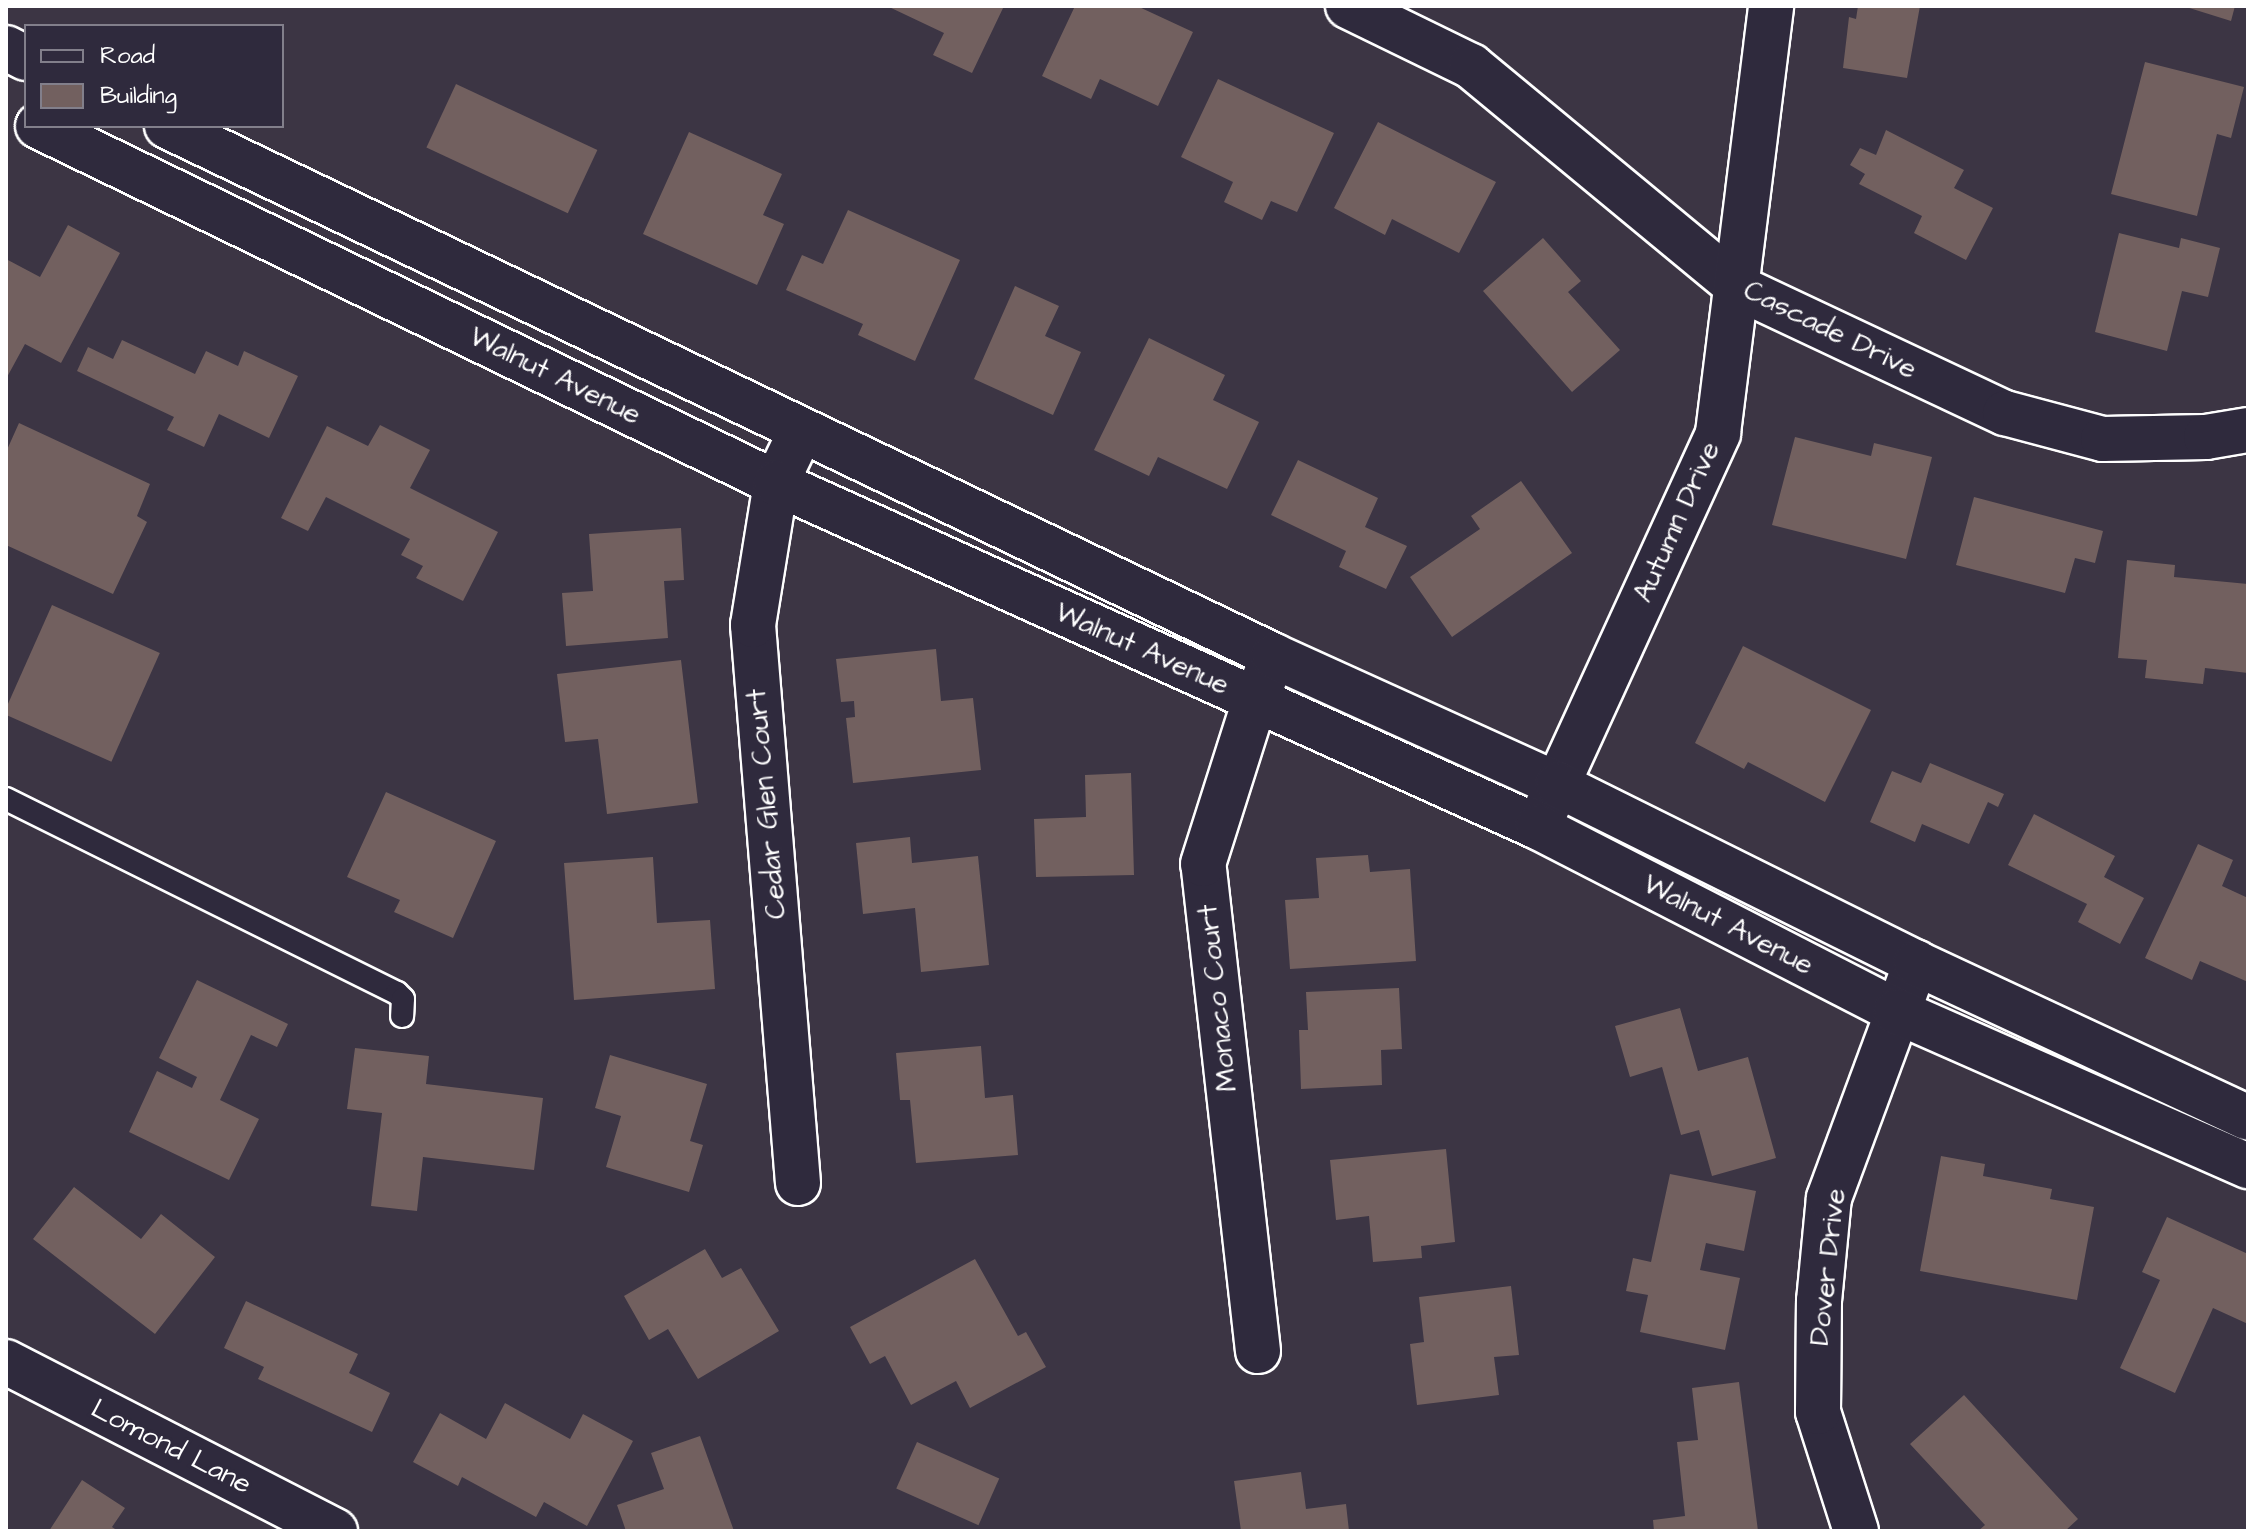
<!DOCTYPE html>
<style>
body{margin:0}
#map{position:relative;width:2254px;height:1537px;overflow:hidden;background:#3c3544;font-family:"Architects Daughter",sans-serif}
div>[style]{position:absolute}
.building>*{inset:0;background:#72605f;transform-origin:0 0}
.roads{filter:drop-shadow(2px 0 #fff) drop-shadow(-2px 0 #fff) drop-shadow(0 2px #fff) drop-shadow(0 -2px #fff)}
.service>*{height:22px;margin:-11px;padding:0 11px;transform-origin:11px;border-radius:11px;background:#2f2a3d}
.minor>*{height:44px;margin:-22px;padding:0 22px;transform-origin:22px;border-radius:22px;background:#2f2a3d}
.tertiary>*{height:44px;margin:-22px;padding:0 22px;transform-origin:22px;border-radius:22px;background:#2f2a3d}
span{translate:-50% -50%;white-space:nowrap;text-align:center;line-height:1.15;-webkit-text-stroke:6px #2f2a3d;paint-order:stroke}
.street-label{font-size:28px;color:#fff}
.frame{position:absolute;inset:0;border:8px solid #fff;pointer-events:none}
.legend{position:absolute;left:24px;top:24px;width:260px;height:104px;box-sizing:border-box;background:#2f2a3d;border:2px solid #827f8b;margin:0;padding:10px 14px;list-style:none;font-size:24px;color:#fff}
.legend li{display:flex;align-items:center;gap:16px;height:40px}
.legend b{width:40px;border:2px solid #827f8b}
</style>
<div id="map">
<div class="building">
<i style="clip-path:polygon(887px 6px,1004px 6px,972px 73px,933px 55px,944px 33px)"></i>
<i style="clip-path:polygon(1075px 6px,1137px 6px,1193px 32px,1158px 106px,1100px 79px,1091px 99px,1042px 76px)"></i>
<i style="clip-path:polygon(1858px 6px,1920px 6px,1907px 78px,1843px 68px,1849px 17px,1856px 19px)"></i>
<i style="clip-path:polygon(2183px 6px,2235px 6px,2231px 21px)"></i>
<i style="clip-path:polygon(2145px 62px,2244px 87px,2231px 138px,2217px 134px,2197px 216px,2111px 194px)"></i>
<i style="clip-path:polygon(1218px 79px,1334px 133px,1297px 212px,1271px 201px,1262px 220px,1224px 202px,1233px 182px,1181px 157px)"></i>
<i style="left:456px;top:84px;width:156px;height:70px;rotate:25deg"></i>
<i style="clip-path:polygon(1378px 122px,1496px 182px,1459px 253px,1392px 219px,1385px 235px,1334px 208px)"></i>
<i style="clip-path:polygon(1886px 130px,1964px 170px,1954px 188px,1993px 208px,1966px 260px,1914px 233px,1922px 216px,1859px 184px,1865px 174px,1850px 165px,1860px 148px,1876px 155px)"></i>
<i style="clip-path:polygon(689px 132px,782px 174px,763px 215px,784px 224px,757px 285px,643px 234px)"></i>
<i style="clip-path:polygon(848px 210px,960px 260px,915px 361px,858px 335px,863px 324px,786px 290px,802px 255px,823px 264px)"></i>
<i style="clip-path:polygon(68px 225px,120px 253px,61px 363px,25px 344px,6px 379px,6px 259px,40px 277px)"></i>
<i style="clip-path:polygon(2119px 233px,2179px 248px,2181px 238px,2220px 248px,2208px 297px,2182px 291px,2167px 351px,2095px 332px)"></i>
<i style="clip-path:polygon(1543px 238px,1581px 281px,1568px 292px,1620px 350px,1572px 392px,1483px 291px)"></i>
<i style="clip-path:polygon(1015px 286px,1059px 306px,1045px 336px,1081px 352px,1053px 415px,974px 379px)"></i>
<i style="clip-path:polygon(1149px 338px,1225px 375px,1213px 400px,1259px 422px,1227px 489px,1158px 457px,1149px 476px,1094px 450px)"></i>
<i style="clip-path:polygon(122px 340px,195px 374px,206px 351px,238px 366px,244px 351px,298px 376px,269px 438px,219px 414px,204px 447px,167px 430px,174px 417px,77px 371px,88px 347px,113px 359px)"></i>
<i style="clip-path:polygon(19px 423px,150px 484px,137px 516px,147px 522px,113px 594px,6px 545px,6px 452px)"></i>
<i style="clip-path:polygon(380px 425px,430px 450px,410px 488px,498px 532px,463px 601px,416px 578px,423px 566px,401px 555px,410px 539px,326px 497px,308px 531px,281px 518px,327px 426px,368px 446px)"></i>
<i style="clip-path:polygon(1795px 437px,1871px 456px,1874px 443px,1932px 457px,1906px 559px,1772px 525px)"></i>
<i style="clip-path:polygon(1298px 460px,1378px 498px,1365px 527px,1407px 546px,1386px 589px,1339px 567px,1346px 551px,1271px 515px)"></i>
<i style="clip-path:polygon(1521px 481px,1572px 553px,1452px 637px,1410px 577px,1480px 529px,1471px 516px)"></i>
<i style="clip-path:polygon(1974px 497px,2103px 531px,2095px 563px,2075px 558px,2065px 593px,1956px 565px)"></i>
<i style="clip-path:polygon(681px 528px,684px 580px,664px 581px,668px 638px,566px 646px,562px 593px,593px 591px,589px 534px)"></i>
<i style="clip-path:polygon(2127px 560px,2175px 565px,2174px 577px,2248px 584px,2248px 673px,2205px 668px,2203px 684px,2145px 678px,2147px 660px,2118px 658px)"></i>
<i style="left:52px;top:605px;width:118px;height:119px;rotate:24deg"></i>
<i style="clip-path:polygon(1743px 646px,1871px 710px,1825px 802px,1748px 762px,1744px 769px,1695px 743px)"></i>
<i style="clip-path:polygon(936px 649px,941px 701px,973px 698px,981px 770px,853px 783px,846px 718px,855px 717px,854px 701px,841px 702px,836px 659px)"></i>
<i style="clip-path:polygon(681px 660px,698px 803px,607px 814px,598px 739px,565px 742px,557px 674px)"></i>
<i style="clip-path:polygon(1930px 763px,2004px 794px,1998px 807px,1988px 802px,1969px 844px,1922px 824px,1915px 842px,1870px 822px,1892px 771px,1921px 783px)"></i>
<i style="clip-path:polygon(1131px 773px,1134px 875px,1036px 877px,1034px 819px,1086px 817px,1085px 775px)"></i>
<i style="clip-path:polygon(386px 792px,496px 841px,453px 938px,394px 912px,400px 900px,347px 877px)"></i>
<i style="clip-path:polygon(2034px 814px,2115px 856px,2104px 877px,2144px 898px,2120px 944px,2078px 922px,2087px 904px,2008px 865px)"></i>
<i style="clip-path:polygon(910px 837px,912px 863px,978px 856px,989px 965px,921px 972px,915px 908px,863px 914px,856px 843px)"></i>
<i style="clip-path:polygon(2198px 844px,2233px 860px,2222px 886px,2248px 898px,2248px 982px,2200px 961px,2192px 980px,2145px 958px)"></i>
<i style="clip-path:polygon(1368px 855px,1370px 872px,1410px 869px,1416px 961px,1290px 969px,1285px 900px,1319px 898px,1316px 858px)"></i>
<i style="clip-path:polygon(653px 857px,657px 923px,710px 920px,715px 989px,574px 1000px,564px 863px)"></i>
<i style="clip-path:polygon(197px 980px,288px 1024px,277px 1047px,251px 1035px,220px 1100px,259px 1119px,229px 1180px,129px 1132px,157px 1071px,192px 1088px,197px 1077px,159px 1058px)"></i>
<i style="clip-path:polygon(1399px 988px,1402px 1049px,1381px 1050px,1382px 1085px,1301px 1089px,1299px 1030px,1308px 1030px,1306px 992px)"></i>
<i style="clip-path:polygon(1680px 1008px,1698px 1071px,1748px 1057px,1776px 1158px,1712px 1176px,1699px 1130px,1681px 1135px,1662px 1067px,1630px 1077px,1615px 1026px)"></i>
<i style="clip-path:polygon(981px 1046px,985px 1098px,1013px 1095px,1018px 1155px,916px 1163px,910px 1100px,900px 1100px,896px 1053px)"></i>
<i style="clip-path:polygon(355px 1048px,429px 1056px,426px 1084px,543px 1098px,534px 1170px,423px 1157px,417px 1211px,371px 1206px,382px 1113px,347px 1109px)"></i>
<i style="clip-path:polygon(610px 1055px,707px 1084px,690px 1141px,703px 1145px,689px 1192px,606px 1167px,621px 1116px,595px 1108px)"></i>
<i style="clip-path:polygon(1446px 1149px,1455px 1242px,1421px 1246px,1422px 1258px,1373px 1262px,1369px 1216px,1336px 1220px,1330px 1160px)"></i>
<i style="clip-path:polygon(1941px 1156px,1985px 1164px,1983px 1176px,2052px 1189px,2050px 1199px,2094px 1207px,2077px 1300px,1920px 1271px)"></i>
<i style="clip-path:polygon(1670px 1174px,1756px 1191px,1744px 1251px,1706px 1243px,1700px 1270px,1740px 1278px,1725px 1350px,1640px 1332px,1648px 1295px,1626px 1291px,1633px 1258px,1651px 1262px)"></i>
<i style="clip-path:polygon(74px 1187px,141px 1239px,161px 1214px,215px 1257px,155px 1334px,33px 1239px)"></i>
<i style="clip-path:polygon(2167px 1217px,2248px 1254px,2248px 1324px,2213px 1308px,2175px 1393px,2120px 1368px,2160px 1280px,2142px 1272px)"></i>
<i style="clip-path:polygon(705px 1249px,722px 1278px,741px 1268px,779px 1331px,698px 1379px,668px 1329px,649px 1340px,624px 1296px)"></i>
<i style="clip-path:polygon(975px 1259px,1018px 1336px,1026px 1332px,1046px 1367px,970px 1408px,956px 1381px,911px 1405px,885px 1356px,870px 1364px,850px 1327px)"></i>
<i style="clip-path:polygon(1511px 1286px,1519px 1355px,1494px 1357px,1499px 1395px,1417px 1405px,1410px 1344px,1424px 1342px,1419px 1297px)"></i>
<i style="clip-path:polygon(246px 1301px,358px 1354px,349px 1373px,390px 1393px,372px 1432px,258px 1379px,264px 1367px,224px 1348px)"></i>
<i style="clip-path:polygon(1739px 1382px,1758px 1531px,1654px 1531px,1653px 1520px,1685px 1516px,1677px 1442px,1698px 1440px,1692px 1388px)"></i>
<i style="clip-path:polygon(1964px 1395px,2078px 1519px,2065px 1531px,1978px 1531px,1985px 1525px,1910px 1444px)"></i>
<i style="clip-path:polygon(505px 1403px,570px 1439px,583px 1414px,633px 1441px,587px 1526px,544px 1502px,536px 1517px,462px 1477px,458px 1486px,413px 1462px,440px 1413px,486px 1439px)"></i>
<i style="clip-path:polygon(700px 1436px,734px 1531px,626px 1531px,617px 1505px,664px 1489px,651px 1453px)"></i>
<i style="left:917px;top:1442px;width:90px;height:51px;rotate:24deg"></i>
<i style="clip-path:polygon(1301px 1472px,1306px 1509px,1346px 1504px,1349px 1531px,1241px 1531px,1234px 1481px)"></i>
<i style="clip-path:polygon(82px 1480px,125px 1508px,112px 1527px,118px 1531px,49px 1531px)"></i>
</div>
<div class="roads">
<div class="service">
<i style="left:6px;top:799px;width:436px;rotate:26.4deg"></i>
<i style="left:397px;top:993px;width:8px;rotate:45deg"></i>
<i style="left:403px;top:999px;width:17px;rotate:93deg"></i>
</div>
<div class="minor">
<i style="left:1348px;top:6px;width:137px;rotate:26deg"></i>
<i style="left:1471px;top:66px;width:348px;rotate:39.6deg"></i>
<i style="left:1739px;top:288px;width:294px;rotate:25.2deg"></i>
<i style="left:2005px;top:413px;width:101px;rotate:14.9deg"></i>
<i style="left:2103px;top:439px;width:103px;rotate:-1.1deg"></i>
<i style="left:2206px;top:437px;width:43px;rotate:-9.5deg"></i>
<i style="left:1538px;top:827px;width:433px;rotate:-65.4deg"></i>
<i style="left:1718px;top:433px;width:430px;rotate:-82.9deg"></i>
<i style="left:798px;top:1183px;width:560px;rotate:-94.61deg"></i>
<i style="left:753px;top:625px;width:144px;rotate:-80.8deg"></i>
<i style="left:776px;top:483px;width:58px;rotate:-64.3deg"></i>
<i style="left:1258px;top:1351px;width:490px;rotate:-96.4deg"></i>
<i style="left:1203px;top:864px;width:172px;rotate:-72.4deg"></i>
<i style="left:1255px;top:700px;width:48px;rotate:-66.6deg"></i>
<i style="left:6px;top:1362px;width:370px;rotate:27.2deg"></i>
<i style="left:1856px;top:1531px;width:125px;rotate:-107.7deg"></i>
<i style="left:1818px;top:1412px;width:111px;rotate:-89.5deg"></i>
<i style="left:1819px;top:1301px;width:103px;rotate:-84.5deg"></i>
<i style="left:1829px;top:1198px;width:251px;rotate:-69.7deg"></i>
</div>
<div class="tertiary">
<i style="left:6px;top:48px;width:22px;rotate:27deg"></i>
<i style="left:38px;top:126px;width:820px;rotate:25.81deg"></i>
<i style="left:776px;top:483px;width:836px;rotate:24.3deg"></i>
<i style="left:1538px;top:827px;width:403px;rotate:27.2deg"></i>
<i style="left:1896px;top:1011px;width:385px;rotate:23.8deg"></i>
<i style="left:167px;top:126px;width:1227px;rotate:25.58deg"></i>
<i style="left:1274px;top:656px;width:312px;rotate:24.4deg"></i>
<i style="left:1558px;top:785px;width:400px;rotate:26.4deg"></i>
<i style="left:1916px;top:963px;width:366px;rotate:25deg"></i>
</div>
</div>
<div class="street-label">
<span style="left:1830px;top:330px;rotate:26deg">Cascade Drive</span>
<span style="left:555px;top:376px;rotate:26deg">Walnut Avenue</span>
<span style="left:1677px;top:522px;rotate:-66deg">Autumn Drive</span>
<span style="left:1142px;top:649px;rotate:24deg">Walnut Avenue</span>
<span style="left:767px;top:804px;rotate:-95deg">Cedar Glen Court</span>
<span style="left:1728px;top:925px;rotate:27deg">Walnut Avenue</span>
<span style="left:1218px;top:998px;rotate:-96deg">Monaco Court</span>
<span style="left:1828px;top:1267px;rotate:-84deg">Dover Drive</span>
<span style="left:171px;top:1447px;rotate:27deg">Lomond Lane</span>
</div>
<div class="frame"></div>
<ul class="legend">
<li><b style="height:10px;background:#2f2a3d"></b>Road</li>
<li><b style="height:22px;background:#72605f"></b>Building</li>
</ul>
</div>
